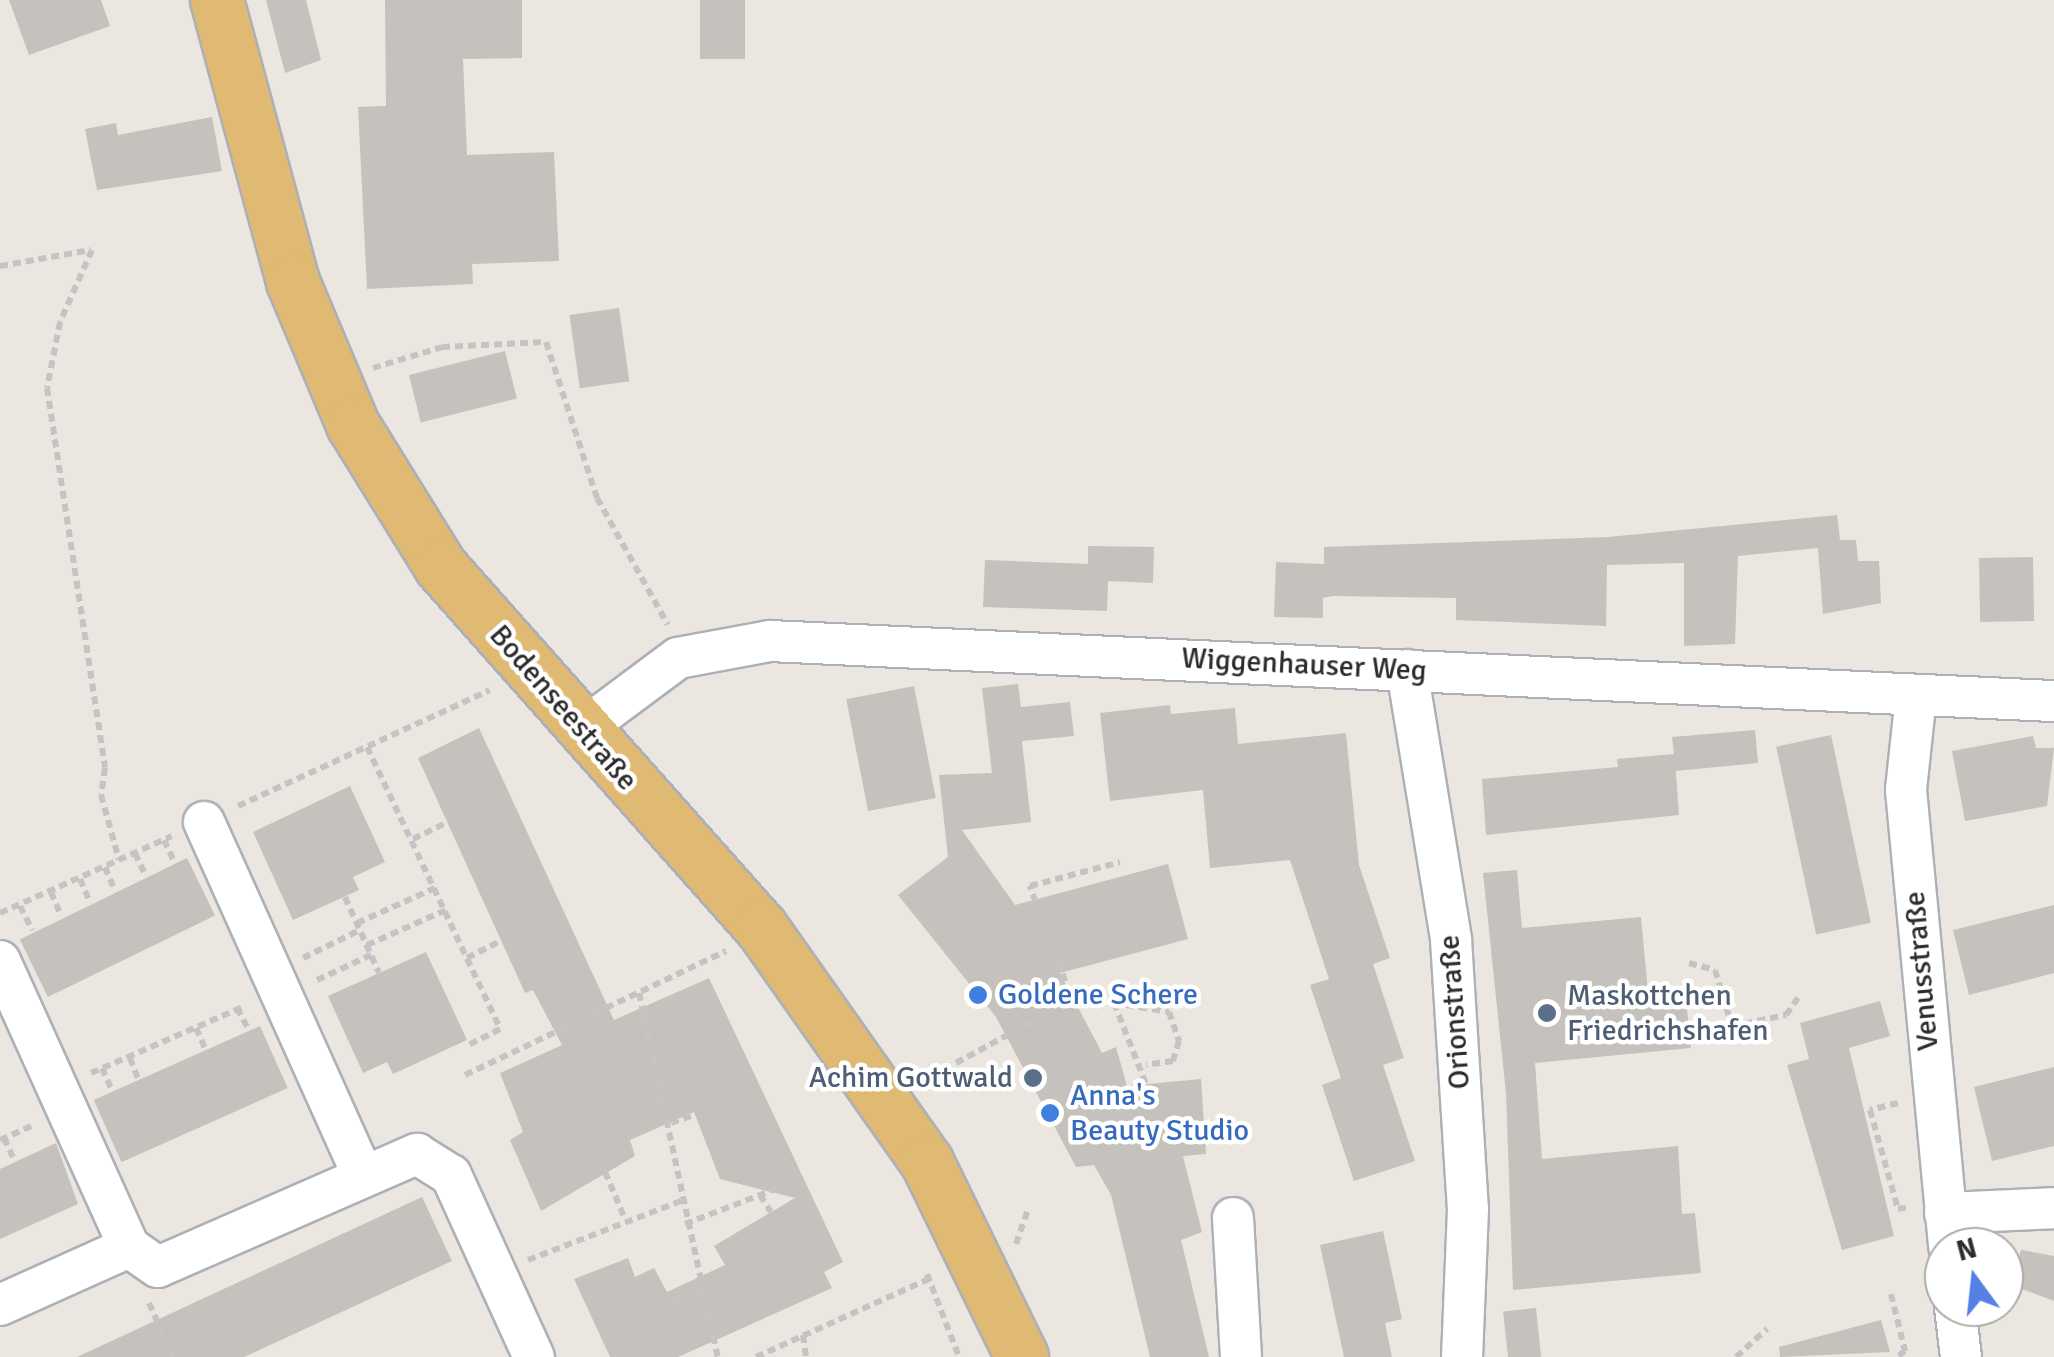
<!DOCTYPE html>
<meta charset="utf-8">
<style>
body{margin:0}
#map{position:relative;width:2054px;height:1357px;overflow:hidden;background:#ece6e1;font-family:Signika,sans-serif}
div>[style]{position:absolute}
.building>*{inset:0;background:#c5c1bc;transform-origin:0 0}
.path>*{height:6px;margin-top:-3px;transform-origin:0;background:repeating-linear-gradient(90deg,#c4c4c4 0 8px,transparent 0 13px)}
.roads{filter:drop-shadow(2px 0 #adb0b7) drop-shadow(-2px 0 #adb0b7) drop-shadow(0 2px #adb0b7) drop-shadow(0 -2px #adb0b7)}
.minor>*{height:40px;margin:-20px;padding:0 20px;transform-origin:20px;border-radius:20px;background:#fff}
.major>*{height:52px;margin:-26px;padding:0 26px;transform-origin:26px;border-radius:26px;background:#e0b972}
.dots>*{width:28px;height:28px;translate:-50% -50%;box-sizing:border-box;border:5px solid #fff;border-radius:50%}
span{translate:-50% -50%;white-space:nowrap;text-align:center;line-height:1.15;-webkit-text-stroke:9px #fff;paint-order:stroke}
.street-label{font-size:30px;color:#2c2c2c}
.shop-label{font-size:30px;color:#366cbe}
.left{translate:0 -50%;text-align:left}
.service-label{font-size:30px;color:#4e5e75}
.right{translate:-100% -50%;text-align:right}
.north{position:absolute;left:1924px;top:1227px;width:100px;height:100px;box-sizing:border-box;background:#fff;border:2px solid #ababab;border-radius:50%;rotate:345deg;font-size:28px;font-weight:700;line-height:40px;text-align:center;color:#2c2c2c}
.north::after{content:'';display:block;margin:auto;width:35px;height:45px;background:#5681e4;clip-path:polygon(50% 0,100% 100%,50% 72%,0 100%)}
</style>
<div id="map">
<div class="building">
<i style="clip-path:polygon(9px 0,101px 0,110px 26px,29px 55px)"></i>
<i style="clip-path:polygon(266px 0,306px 0,321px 60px,285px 73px)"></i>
<i style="clip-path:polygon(385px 0,522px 0,522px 58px,463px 59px,467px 155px,554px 152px,559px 261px,472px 264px,473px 284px,367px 289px,358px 107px,386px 106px)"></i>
<i style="left:700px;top:0;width:45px;height:59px"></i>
<i style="clip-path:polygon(212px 117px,222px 171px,97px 190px,85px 129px,116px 123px,118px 135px)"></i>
<i style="left:619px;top:308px;width:74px;height:50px;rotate:82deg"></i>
<i style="left:505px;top:351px;width:49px;height:99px;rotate:76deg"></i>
<i style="clip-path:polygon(1837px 515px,1840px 540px,1856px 540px,1858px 561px,1879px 561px,1881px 603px,1823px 614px,1818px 548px,1738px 556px,1735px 644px,1684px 646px,1684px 563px,1607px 565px,1606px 626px,1456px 620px,1456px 598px,1333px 596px,1323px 598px,1323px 618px,1274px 617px,1276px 562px,1324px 564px,1324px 547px,1608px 537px)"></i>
<i style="clip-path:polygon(1088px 546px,1154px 547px,1153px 583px,1108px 581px,1107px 611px,983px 607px,985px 560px,1088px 564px)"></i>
<i style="left:2033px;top:557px;width:64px;height:54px;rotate:89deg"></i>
<i style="clip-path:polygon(1018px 684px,1021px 707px,1070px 702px,1074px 736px,1022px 741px,1031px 822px,962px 830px,1015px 905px,1168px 864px,1188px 939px,1060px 973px,1102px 1053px,1116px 1047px,1127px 1086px,1201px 1079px,1206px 1154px,1183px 1156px,1202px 1232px,1181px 1240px,1209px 1357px,1150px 1357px,1111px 1195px,1094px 1165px,1076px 1167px,996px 1017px,898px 895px,948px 857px,939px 775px,992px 773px,982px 688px)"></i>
<i style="left:914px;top:686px;width:114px;height:69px;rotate:79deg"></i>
<i style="clip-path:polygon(1170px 705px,1171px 714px,1235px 708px,1238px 744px,1346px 733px,1359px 865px,1390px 958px,1373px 964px,1404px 1058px,1383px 1065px,1415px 1161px,1354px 1181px,1322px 1085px,1341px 1078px,1310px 985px,1329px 979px,1290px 860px,1210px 868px,1203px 790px,1110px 801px,1100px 713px)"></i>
<i style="clip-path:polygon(479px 728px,614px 1020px,709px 978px,843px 1262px,824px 1272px,832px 1288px,678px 1357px,610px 1357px,574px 1279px,628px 1258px,635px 1277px,654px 1268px,667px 1292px,725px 1265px,714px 1246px,795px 1198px,720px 1179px,694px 1112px,630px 1140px,635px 1156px,541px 1211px,510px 1140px,523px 1132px,500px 1073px,562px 1045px,533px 990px,525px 993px,418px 758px)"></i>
<i style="clip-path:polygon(1755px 730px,1758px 763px,1676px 771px,1675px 759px,1679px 815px,1486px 835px,1482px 779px,1618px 767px,1617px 759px,1674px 754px,1672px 737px)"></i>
<i style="left:1831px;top:735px;width:192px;height:56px;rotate:78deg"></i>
<i style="clip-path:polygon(2033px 736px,2036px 748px,2054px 748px,2047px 806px,1965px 821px,1952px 751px)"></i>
<i style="clip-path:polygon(350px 786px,385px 862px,353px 877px,359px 890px,293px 920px,253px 832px)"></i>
<i style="left:187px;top:858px;width:64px;height:186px;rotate:64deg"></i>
<i style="clip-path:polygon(1517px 870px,1522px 928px,1641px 917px,1648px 992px,1685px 989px,1691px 1048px,1535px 1063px,1542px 1159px,1678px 1146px,1682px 1214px,1695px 1213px,1701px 1273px,1513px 1290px,1506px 1093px,1483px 873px)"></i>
<i style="clip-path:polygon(2054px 905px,2054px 973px,1969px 995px,1953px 930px)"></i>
<i style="clip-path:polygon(426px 952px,467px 1040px,393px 1074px,387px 1062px,363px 1073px,328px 996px)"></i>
<i style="clip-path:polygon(1880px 1001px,1890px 1036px,1849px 1048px,1894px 1236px,1842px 1250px,1787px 1065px,1809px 1059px,1800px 1023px)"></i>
<i style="left:260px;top:1026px;width:68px;height:182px;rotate:66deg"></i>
<i style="clip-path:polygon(2054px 1067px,2054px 1146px,1992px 1161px,1974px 1087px)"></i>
<i style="clip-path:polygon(56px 1143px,78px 1204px,0 1239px,0 1169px)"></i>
<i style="clip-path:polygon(422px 1197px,452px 1261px,244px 1357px,77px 1357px)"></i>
<i style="clip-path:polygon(1383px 1231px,1402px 1319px,1385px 1323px,1392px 1357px,1344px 1357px,1320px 1245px)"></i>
<i style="clip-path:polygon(2021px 1250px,2054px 1256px,2054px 1301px,2011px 1285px)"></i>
<i style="left:1536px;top:1308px;width:49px;height:33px;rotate:84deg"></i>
<i style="clip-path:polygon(1881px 1320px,1890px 1352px,1780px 1357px,1779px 1347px)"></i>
</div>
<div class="path">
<i style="left:92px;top:250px;width:79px;rotate:114deg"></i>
<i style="left:60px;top:322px;width:67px;rotate:101.1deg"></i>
<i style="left:47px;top:388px;width:384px;rotate:81.3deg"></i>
<i style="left:105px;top:768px;width:27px;rotate:98deg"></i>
<i style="left:101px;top:795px;width:67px;rotate:74.5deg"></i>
<i style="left:0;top:266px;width:92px;rotate:-10deg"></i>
<i style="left:373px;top:368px;width:72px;rotate:-16.9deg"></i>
<i style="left:442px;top:347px;width:104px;rotate:-2.8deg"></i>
<i style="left:546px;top:342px;width:164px;rotate:71.9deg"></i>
<i style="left:597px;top:498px;width:145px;rotate:60.8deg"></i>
<i style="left:367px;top:747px;width:312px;rotate:64.7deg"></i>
<i style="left:500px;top:1029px;width:34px;rotate:153deg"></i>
<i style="left:238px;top:806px;width:277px;rotate:-24.7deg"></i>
<i style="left:413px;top:839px;width:39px;rotate:-26deg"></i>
<i style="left:164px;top:840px;width:26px;rotate:65deg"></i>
<i style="left:135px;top:853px;width:26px;rotate:65deg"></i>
<i style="left:105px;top:867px;width:26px;rotate:67deg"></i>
<i style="left:80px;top:879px;width:26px;rotate:67deg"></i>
<i style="left:51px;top:892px;width:26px;rotate:67deg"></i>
<i style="left:345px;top:897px;width:83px;rotate:65.9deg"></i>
<i style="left:20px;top:906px;width:27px;rotate:63deg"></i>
<i style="left:0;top:913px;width:188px;rotate:-24.1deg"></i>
<i style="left:1040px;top:914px;width:30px;rotate:-110deg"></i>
<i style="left:1030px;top:886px;width:93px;rotate:-14.9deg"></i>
<i style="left:357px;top:923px;width:85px;rotate:-24.2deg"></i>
<i style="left:367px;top:945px;width:86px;rotate:-23.9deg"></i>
<i style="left:1054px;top:949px;width:54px;rotate:70.6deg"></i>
<i style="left:303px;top:958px;width:64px;rotate:-26.2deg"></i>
<i style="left:467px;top:958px;width:39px;rotate:-27deg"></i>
<i style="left:1689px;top:963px;width:27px;rotate:15deg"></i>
<i style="left:1715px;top:970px;width:59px;rotate:73.1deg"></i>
<i style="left:1732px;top:1026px;width:55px;rotate:-11.5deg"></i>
<i style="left:1786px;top:1015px;width:21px;rotate:-55deg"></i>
<i style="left:317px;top:980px;width:60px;rotate:-24.8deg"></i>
<i style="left:639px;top:993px;width:372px;rotate:77.8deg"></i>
<i style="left:1114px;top:1003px;width:56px;rotate:9.3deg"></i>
<i style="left:1169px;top:1012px;width:31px;rotate:71deg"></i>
<i style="left:1179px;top:1041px;width:21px;rotate:107deg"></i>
<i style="left:1173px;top:1061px;width:27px;rotate:172deg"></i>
<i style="left:237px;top:1008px;width:26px;rotate:62deg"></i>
<i style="left:196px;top:1028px;width:24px;rotate:66deg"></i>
<i style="left:130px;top:1058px;width:25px;rotate:69deg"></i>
<i style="left:956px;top:1063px;width:132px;rotate:-28.5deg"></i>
<i style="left:1072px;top:1000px;width:42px;rotate:4.1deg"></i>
<i style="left:1114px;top:1003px;width:87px;rotate:68.4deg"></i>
<i style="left:102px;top:1068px;width:27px;rotate:66deg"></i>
<i style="left:91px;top:1073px;width:168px;rotate:-23.5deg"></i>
<i style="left:465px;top:1075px;width:289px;rotate:-25.4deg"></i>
<i style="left:1898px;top:1103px;width:29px;rotate:166deg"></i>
<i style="left:1870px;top:1110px;width:103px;rotate:74.2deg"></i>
<i style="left:1898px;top:1209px;width:10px;rotate:-11deg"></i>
<i style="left:671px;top:1123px;width:24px;rotate:-19deg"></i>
<i style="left:4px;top:1138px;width:26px;rotate:65deg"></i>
<i style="left:0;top:1140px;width:37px;rotate:-24deg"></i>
<i style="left:605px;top:1172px;width:51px;rotate:66.9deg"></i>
<i style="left:760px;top:1195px;width:20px;rotate:57deg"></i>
<i style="left:685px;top:1224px;width:105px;rotate:-21.2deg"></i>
<i style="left:1016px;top:1244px;width:34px;rotate:-71deg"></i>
<i style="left:528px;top:1260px;width:164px;rotate:-21.1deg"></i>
<i style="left:927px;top:1274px;width:89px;rotate:68.9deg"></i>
<i style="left:1891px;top:1294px;width:59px;rotate:76.2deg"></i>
<i style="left:1905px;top:1351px;width:10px;rotate:143deg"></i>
<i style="left:673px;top:1302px;width:30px;rotate:-23deg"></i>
<i style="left:149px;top:1303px;width:59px;rotate:66deg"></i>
<i style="left:803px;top:1335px;width:22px;rotate:82deg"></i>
<i style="left:756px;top:1357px;width:190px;rotate:-24.3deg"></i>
<i style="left:1736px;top:1357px;width:42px;rotate:-42.1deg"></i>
</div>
<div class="roads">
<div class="minor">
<i style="left:1407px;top:670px;width:274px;rotate:80.7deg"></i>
<i style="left:1451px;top:940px;width:270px;rotate:86.4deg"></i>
<i style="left:1468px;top:1209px;width:148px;rotate:92.3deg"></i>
<i style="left:1916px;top:696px;width:95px;rotate:96.1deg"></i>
<i style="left:1906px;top:790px;width:459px;rotate:84.6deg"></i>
<i style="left:580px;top:731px;width:122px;rotate:-36.7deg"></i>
<i style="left:678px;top:658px;width:94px;rotate:-10.5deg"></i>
<i style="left:770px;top:641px;width:1285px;rotate:2.68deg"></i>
<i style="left:204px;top:822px;width:387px;rotate:65.8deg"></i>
<i style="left:0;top:961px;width:314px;rotate:65.7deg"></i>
<i style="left:1945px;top:1213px;width:109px;rotate:-2.6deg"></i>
<i style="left:1233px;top:1218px;width:139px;rotate:86.7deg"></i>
<i style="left:0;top:1305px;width:141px;rotate:-24.2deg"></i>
<i style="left:129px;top:1247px;width:35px;rotate:35deg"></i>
<i style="left:158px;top:1267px;width:283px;rotate:-23.6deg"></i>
<i style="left:417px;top:1154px;width:40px;rotate:32deg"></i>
<i style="left:451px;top:1175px;width:200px;rotate:65.5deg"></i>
<i style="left:1955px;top:1307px;width:50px;rotate:83.2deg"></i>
</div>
<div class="major">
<i style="left:217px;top:0;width:292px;rotate:74.9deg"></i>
<i style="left:293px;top:282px;width:155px;rotate:67.2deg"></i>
<i style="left:353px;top:425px;width:167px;rotate:58.2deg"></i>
<i style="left:441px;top:567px;width:482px;rotate:48.4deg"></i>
<i style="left:761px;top:927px;width:288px;rotate:54.8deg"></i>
<i style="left:927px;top:1162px;width:217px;rotate:64deg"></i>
</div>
</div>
<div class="dots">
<i style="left:978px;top:995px;background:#3f7fe0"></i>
<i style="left:1547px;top:1013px;background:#5c6f8a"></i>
<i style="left:1033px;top:1078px;background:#5c6f8a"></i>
<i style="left:1050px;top:1113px;background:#3f7fe0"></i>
</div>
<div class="street-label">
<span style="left:1304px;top:665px;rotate:3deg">Wiggenhauser Weg</span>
<span style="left:563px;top:708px;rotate:49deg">Bodenseestraße</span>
<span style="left:1922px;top:971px;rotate:-95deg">Venusstraße</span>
<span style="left:1455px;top:1012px;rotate:-94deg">Orionstraße</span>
</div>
<div class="shop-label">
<span class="left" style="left:998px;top:995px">Goldene Schere</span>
<span class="left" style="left:1070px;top:1113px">Anna's<br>Beauty Studio</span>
</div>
<div class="service-label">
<span class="left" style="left:1567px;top:1013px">Maskottchen<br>Friedrichshafen</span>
<span class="right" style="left:1013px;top:1078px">Achim Gottwald</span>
</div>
<div class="north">N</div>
</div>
